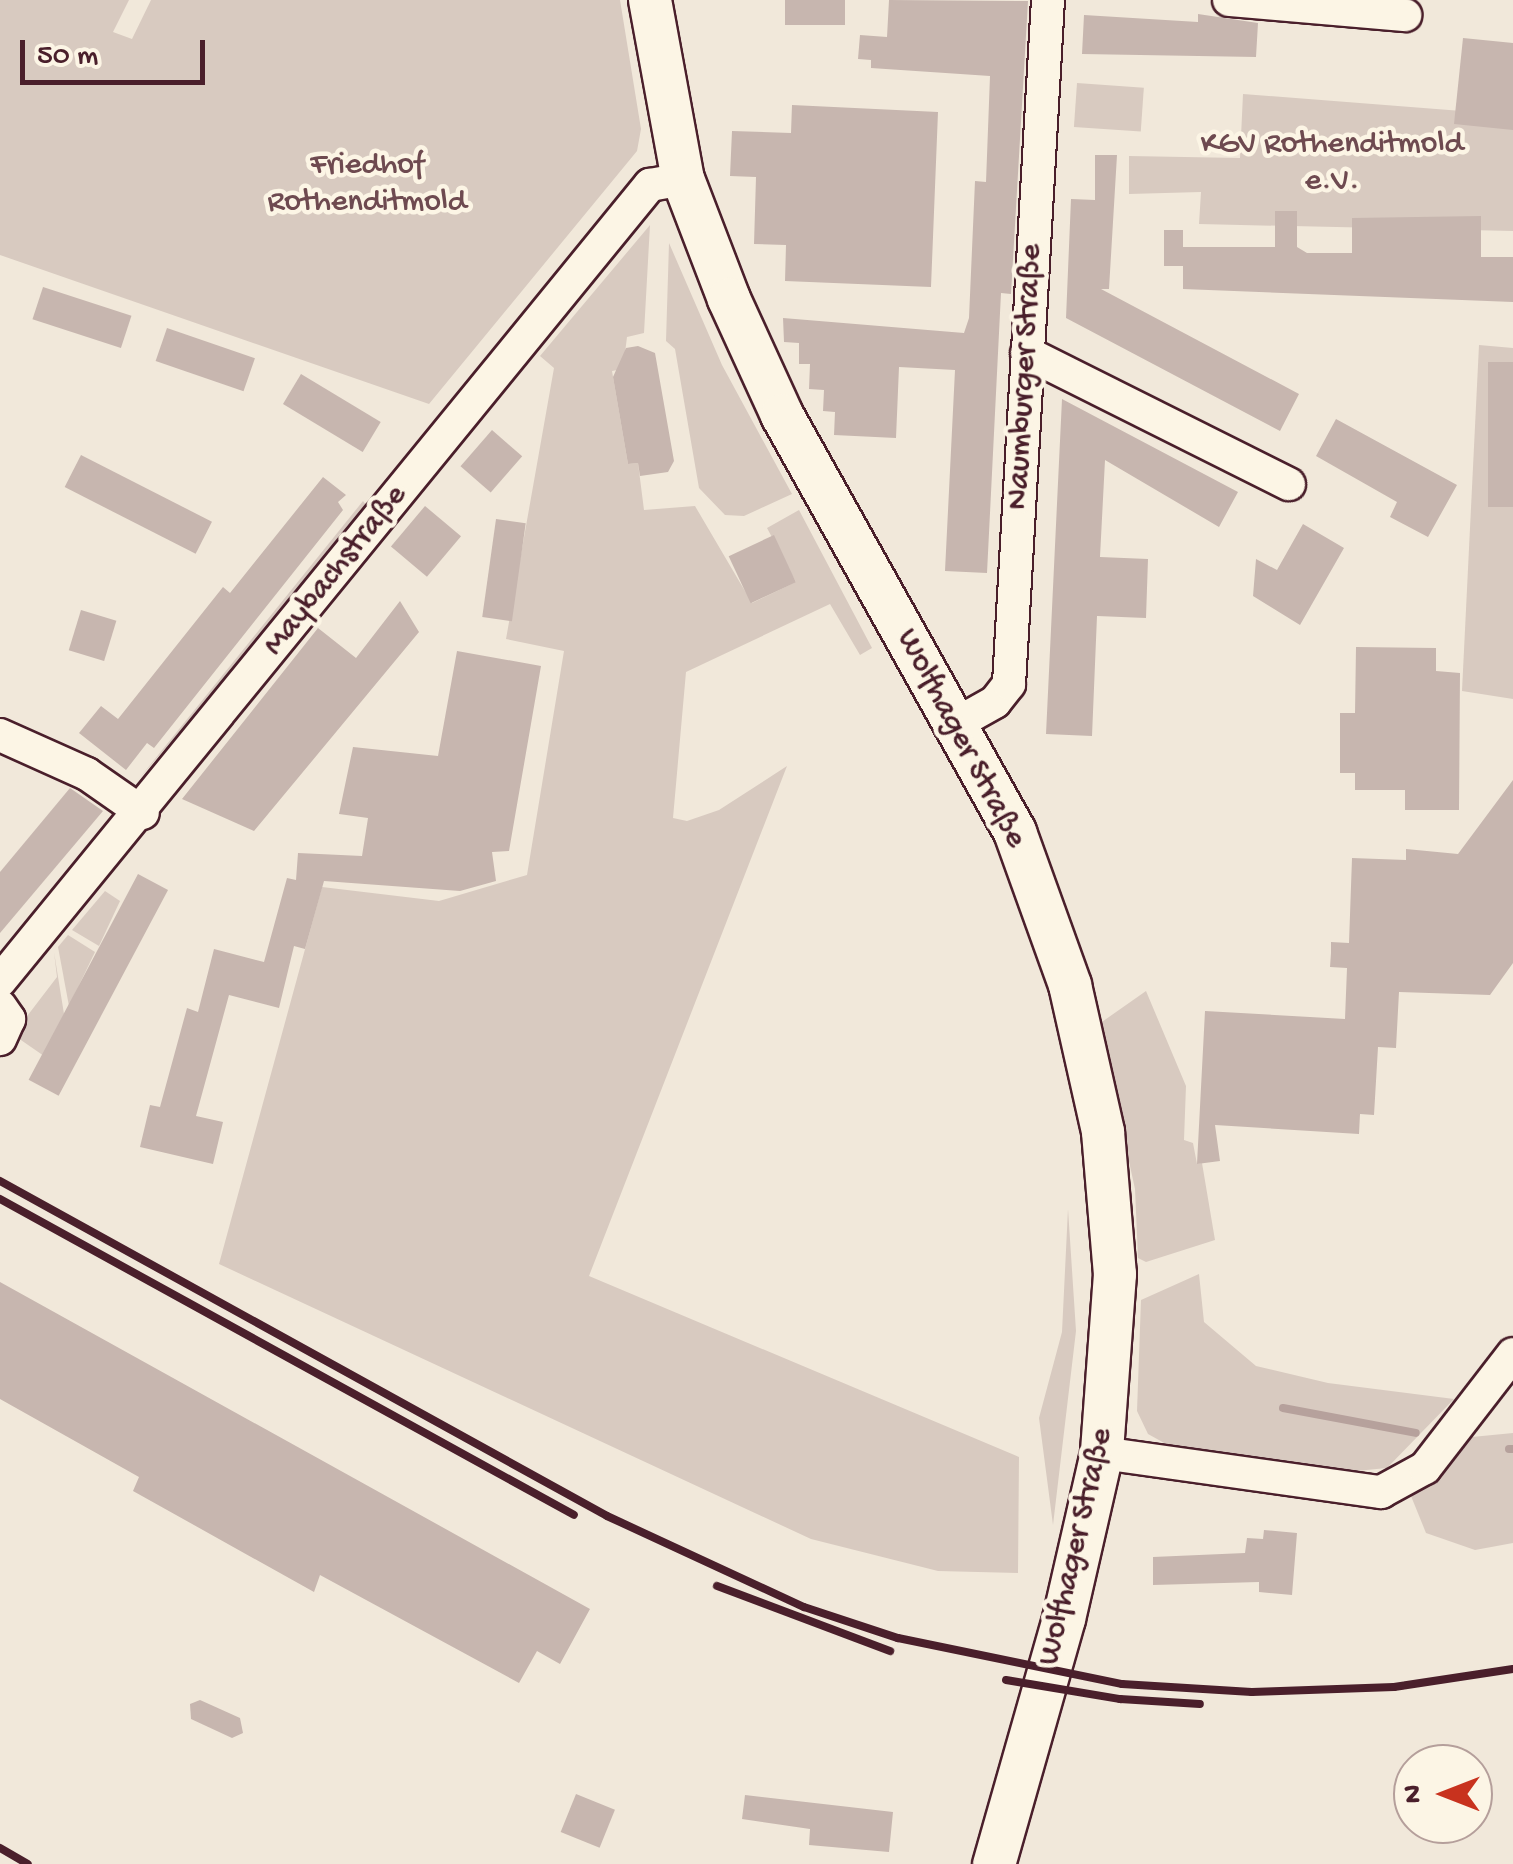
<!DOCTYPE html>
<meta charset="utf-8">
<style>
body{margin:0}
#map{position:relative;width:1513px;height:1864px;overflow:hidden;background:#f1e8da;font-family:"Gochi Hand",sans-serif}
div>[style]{position:absolute}
.green>*{inset:0;background:#d8cac0;transform-origin:0 0}
.stream>*{height:8px;margin:-4px;padding:0 4px;transform-origin:4px;border-radius:4px;background:#b6a19c}
.building>*{inset:0;background:#c7b6af;transform-origin:0 0}
.roads{filter:drop-shadow(2px 0 #4a1f2b) drop-shadow(-2px 0 #4a1f2b) drop-shadow(0 2px #4a1f2b) drop-shadow(0 -2px #4a1f2b)}
.minor>*{height:32px;margin:-16px;padding:0 16px;transform-origin:16px;border-radius:16px;background:#fcf5e5}
.major>*{height:42px;margin:-21px;padding:0 21px;transform-origin:21px;border-radius:21px;background:#fcf5e5}
.rail>*{height:8px;margin:-4px;padding:0 4px;transform-origin:4px;border-radius:4px;background:#4a1f2b}
span{translate:-50% -50%;white-space:nowrap;text-align:center;line-height:1.15;-webkit-text-stroke:9px #fcf5e5;paint-order:stroke}
.park-label{font-size:32px;color:#6e4a50}
.street-label{font-size:32px;color:#4a1f2b}
.north{position:absolute;left:1393px;top:1744px;width:100px;height:100px;box-sizing:border-box;background:#fcf5e5;border:2px solid #b59f9b;border-radius:50%;rotate:270deg;font-size:28px;font-weight:700;line-height:40px;text-align:center;color:#4a1f2b}
.north::after{content:'';display:block;margin:auto;width:35px;height:45px;background:#c8321e;clip-path:polygon(50% 0,100% 100%,50% 72%,0 100%)}
.scale{position:absolute;left:20px;top:40px;width:185px;height:45px;box-sizing:border-box;border:5px solid #4a1f2b;border-top:0;padding-left:12px;font-size:30px;line-height:35px;white-space:nowrap;color:#4a1f2b;-webkit-text-stroke:8px #fcf5e5;paint-order:stroke}
</style>
<div id="map">
<div class="green">
<i style="clip-path:polygon(0 0,129px 0,113px 32px,132px 39px,151px 0,620px 0,641px 129px,637px 151px,429px 404px,0 255px)"></i>
<i style="left:1077px;top:83px;width:67px;height:44px;rotate:4deg"></i>
<i style="clip-path:polygon(1243px 94px,1513px 115px,1513px 231px,1199px 224px,1201px 192px,1129px 194px,1129px 156px,1240px 158px)"></i>
<i style="clip-path:polygon(650px 225px,644px 333px,627px 337px,623px 369px,612px 371px,628px 464px,638px 463px,644px 510px,695px 506px,752px 603px,796px 582px,767px 528px,799px 510px,872px 648px,860px 655px,830px 604px,686px 672px,673px 818px,687px 821px,719px 810px,787px 766px,589px 1276px,1019px 1457px,1018px 1573px,938px 1571px,811px 1539px,219px 1264px,322px 887px,439px 901px,527px 875px,564px 651px,506px 639px,554px 368px,540px 356px)"></i>
<i style="clip-path:polygon(669px 243px,722px 365px,792px 494px,744px 516px,725px 515px,699px 488px,675px 349px,666px 341px)"></i>
<i style="clip-path:polygon(1479px 345px,1513px 348px,1513px 699px,1462px 691px)"></i>
<i style="clip-path:polygon(363px 501px,370px 510px,138px 780px)"></i>
<i style="clip-path:polygon(105px 891px,120px 901px,99px 946px,72px 930px)"></i>
<i style="clip-path:polygon(68px 935px,95px 952px,69px 1006px,58px 947px)"></i>
<i style="clip-path:polygon(54px 952px,64px 1014px,44px 1056px,18px 1038px,18px 1028px,57px 977px)"></i>
<i style="clip-path:polygon(1146px 991px,1186px 1086px,1184px 1140px,1193px 1143px,1197px 1164px,1202px 1163px,1215px 1240px,1146px 1262px,1138px 1258px,1135px 1189px,1099px 1024px)"></i>
<i style="clip-path:polygon(1068px 1209px,1076px 1331px,1053px 1525px,1039px 1418px,1062px 1332px)"></i>
<i style="clip-path:polygon(1199px 1274px,1204px 1322px,1256px 1366px,1328px 1383px,1454px 1399px,1387px 1468px,1356px 1471px,1177px 1450px,1148px 1434px,1137px 1411px,1141px 1300px)"></i>
<i style="clip-path:polygon(1513px 1433px,1513px 1543px,1475px 1550px,1426px 1533px,1411px 1496px,1472px 1437px)"></i>
</div>
<div class="stream">
<i style="left:1283px;top:1408px;width:135px;rotate:10.6deg"></i>
<i style="left:1509px;top:1449px;width:4px"></i>
</div>
<div class="building">
<i style="left:785px;top:0;width:60px;height:25px"></i>
<i style="clip-path:polygon(889px 0,1028px 1px,1011px 294px,1001px 293px,987px 573px,945px 571px,955px 370px,899px 367px,896px 438px,834px 435px,835px 412px,823px 411px,824px 390px,809px 389px,810px 364px,799px 364px,799px 343px,784px 342px,783px 318px,964px 333px,969px 318px,975px 181px,986px 182px,990px 76px,871px 68px,871px 60px,858px 59px,860px 35px,887px 37px)"></i>
<i style="clip-path:polygon(1198px 14px,1258px 23px,1256px 57px,1082px 54px,1084px 15px,1198px 22px)"></i>
<i style="clip-path:polygon(1463px 38px,1513px 43px,1513px 130px,1454px 124px)"></i>
<i style="clip-path:polygon(792px 105px,938px 112px,931px 287px,785px 281px,786px 245px,754px 244px,756px 177px,730px 176px,732px 131px,791px 133px)"></i>
<i style="clip-path:polygon(1095px 155px,1117px 155px,1109px 289px,1101px 289px,1299px 394px,1280px 431px,1066px 318px,1071px 199px,1095px 200px)"></i>
<i style="clip-path:polygon(1275px 211px,1297px 211px,1297px 247px,1307px 253px,1352px 253px,1352px 218px,1481px 216px,1481px 257px,1513px 257px,1513px 302px,1183px 289px,1183px 266px,1164px 266px,1164px 230px,1183px 230px,1183px 247px,1275px 247px)"></i>
<i style="left:43px;top:287px;width:93px;height:34px;rotate:18deg"></i>
<i style="left:167px;top:328px;width:93px;height:35px;rotate:19deg"></i>
<i style="clip-path:polygon(638px 346px,655px 353px,674px 461px,668px 472px,640px 476px,638px 463px,628px 464px,613px 377px,626px 348px)"></i>
<i style="left:1488px;top:362px;width:25px;height:145px"></i>
<i style="left:301px;top:374px;width:93px;height:35px;rotate:31deg"></i>
<i style="clip-path:polygon(1062px 399px,1238px 492px,1219px 527px,1105px 460px,1100px 557px,1148px 559px,1146px 618px,1097px 616px,1092px 736px,1046px 734px)"></i>
<i style="clip-path:polygon(1336px 419px,1457px 485px,1428px 537px,1390px 517px,1397px 502px,1316px 456px)"></i>
<i style="left:492px;top:430px;width:40px;height:48px;rotate:41deg"></i>
<i style="left:81px;top:455px;width:147px;height:36px;rotate:27deg"></i>
<i style="clip-path:polygon(323px 477px,346px 495px,338px 502px,343px 510px,154px 748px,147px 743px,126px 770px,79px 733px,101px 706px,118px 719px,223px 587px,230px 593px)"></i>
<i style="left:425px;top:506px;width:47px;height:53px;rotate:40deg"></i>
<i style="left:496px;top:519px;width:30px;height:99px;rotate:8deg"></i>
<i style="clip-path:polygon(1303px 524px,1344px 548px,1300px 625px,1253px 596px,1256px 559px,1277px 570px)"></i>
<i style="left:774px;top:535px;width:52px;height:50px;rotate:65deg"></i>
<i style="clip-path:polygon(400px 601px,419px 632px,254px 831px,182px 799px,318px 628px,356px 658px)"></i>
<i style="left:81px;top:610px;width:37px;height:42px;rotate:17deg"></i>
<i style="clip-path:polygon(1356px 647px,1436px 648px,1436px 671px,1460px 673px,1459px 810px,1405px 810px,1405px 790px,1355px 790px,1355px 773px,1340px 773px,1340px 713px,1355px 713px)"></i>
<i style="clip-path:polygon(457px 651px,541px 666px,509px 851px,492px 852px,496px 881px,460px 891px,324px 881px,305px 949px,294px 946px,279px 1008px,229px 995px,196px 1116px,223px 1122px,213px 1164px,140px 1147px,150px 1105px,160px 1107px,187px 1008px,198px 1012px,214px 949px,264px 962px,287px 878px,296px 880px,298px 853px,362px 856px,368px 818px,339px 814px,353px 747px,438px 756px)"></i>
<i style="clip-path:polygon(1513px 780px,1513px 963px,1490px 995px,1399px 992px,1396px 1048px,1378px 1047px,1374px 1115px,1360px 1114px,1359px 1134px,1215px 1125px,1220px 1161px,1197px 1164px,1205px 1011px,1345px 1019px,1347px 968px,1330px 967px,1331px 953px,1331px 942px,1349px 943px,1352px 858px,1406px 860px,1406px 849px,1458px 854px)"></i>
<i style="clip-path:polygon(70px 788px,103px 811px,0 933px,0 872px)"></i>
<i style="left:138px;top:874px;width:34px;height:233px;rotate:28deg"></i>
<i style="clip-path:polygon(0 1282px,590px 1609px,560px 1664px,537px 1651px,519px 1683px,320px 1575px,314px 1592px,133px 1491px,139px 1477px,0 1399px)"></i>
<i style="clip-path:polygon(1264px 1530px,1297px 1533px,1292px 1595px,1259px 1592px,1259px 1582px,1153px 1585px,1153px 1557px,1245px 1553px,1247px 1538px,1263px 1539px)"></i>
<i style="clip-path:polygon(200px 1700px,240px 1718px,243px 1733px,232px 1738px,191px 1719px,190px 1704px)"></i>
<i style="left:576px;top:1794px;width:42px;height:41px;rotate:22deg"></i>
<i style="clip-path:polygon(745px 1795px,893px 1812px,889px 1852px,809px 1845px,810px 1829px,742px 1819px)"></i>
</div>
<div class="roads">
<div class="minor">
<i style="left:1229px;top:0;width:177px;rotate:4.9deg"></i>
<i style="left:1027px;top:353px;width:293px;rotate:26.6deg"></i>
<i style="left:954px;top:725px;width:47px;rotate:-29.3deg"></i>
<i style="left:995px;top:702px;width:23px;rotate:-52deg"></i>
<i style="left:1009px;top:684px;width:685px;rotate:-86.74deg"></i>
<i style="left:0;top:735px;width:95px;rotate:24.1deg"></i>
<i style="left:87px;top:774px;width:68px;rotate:34.9deg"></i>
<i style="left:0;top:981px;width:1028px;rotate:-50.77deg"></i>
<i style="left:650px;top:185px;width:34px;rotate:-10deg"></i>
<i style="left:0;top:1006px;width:16px;rotate:55deg"></i>
<i style="left:9px;top:1019px;width:22px;rotate:114deg"></i>
<i style="left:1102px;top:1453px;width:282px;rotate:8deg"></i>
<i style="left:1381px;top:1492px;width:50px;rotate:-28.6deg"></i>
<i style="left:1425px;top:1468px;width:144px;rotate:-52.3deg"></i>
</div>
<div class="major">
<i style="left:650px;top:0;width:182px;rotate:79.6deg"></i>
<i style="left:683px;top:179px;width:129px;rotate:69deg"></i>
<i style="left:729px;top:299px;width:128px;rotate:65.4deg"></i>
<i style="left:782px;top:415px;width:478px;rotate:60.8deg"></i>
<i style="left:1015px;top:832px;width:163px;rotate:70.2deg"></i>
<i style="left:1070px;top:985px;width:151px;rotate:77.3deg"></i>
<i style="left:1103px;top:1132px;width:143px;rotate:85.2deg"></i>
<i style="left:1115px;top:1274px;width:179px;rotate:94.2deg"></i>
<i style="left:1102px;top:1453px;width:170px;rotate:102.9deg"></i>
<i style="left:1064px;top:1619px;width:255px;rotate:105.9deg"></i>
</div>
</div>
<div class="rail">
<i style="left:0;top:1181px;width:693px;rotate:28.89deg"></i>
<i style="left:607px;top:1516px;width:217px;rotate:24.8deg"></i>
<i style="left:804px;top:1607px;width:99px;rotate:18.3deg"></i>
<i style="left:898px;top:1638px;width:229px;rotate:11.6deg"></i>
<i style="left:1122px;top:1684px;width:130px;rotate:3.5deg"></i>
<i style="left:1252px;top:1692px;width:142px;rotate:-2deg"></i>
<i style="left:1394px;top:1687px;width:120px;rotate:-8.6deg"></i>
<i style="left:0;top:1199px;width:655px;rotate:28.83deg"></i>
<i style="left:717px;top:1586px;width:185px;rotate:20.6deg"></i>
<i style="left:1006px;top:1680px;width:116px;rotate:9.5deg"></i>
<i style="left:1120px;top:1699px;width:80px;rotate:3.6deg"></i>
<i style="left:0;top:1848px;width:32px;rotate:30deg"></i>
</div>
<div class="park-label">
<span style="left:1332px;top:164px">KGV Rothenditmold<br>e.V.</span>
<span style="left:367px;top:185px">Friedhof<br>Rothenditmold</span>
</div>
<div class="street-label">
<span style="left:1026px;top:377px;rotate:-87deg">Naumburger Straße</span>
<span style="left:336px;top:571px;rotate:-51deg">Maybachstraße</span>
<span style="left:960px;top:739px;rotate:62deg">Wolfhager Straße</span>
<span style="left:1077px;top:1547px;rotate:-77deg">Wolfhager Straße</span>
</div>
<div class="north">N</div>
<div class="scale">50 m</div>
</div>
